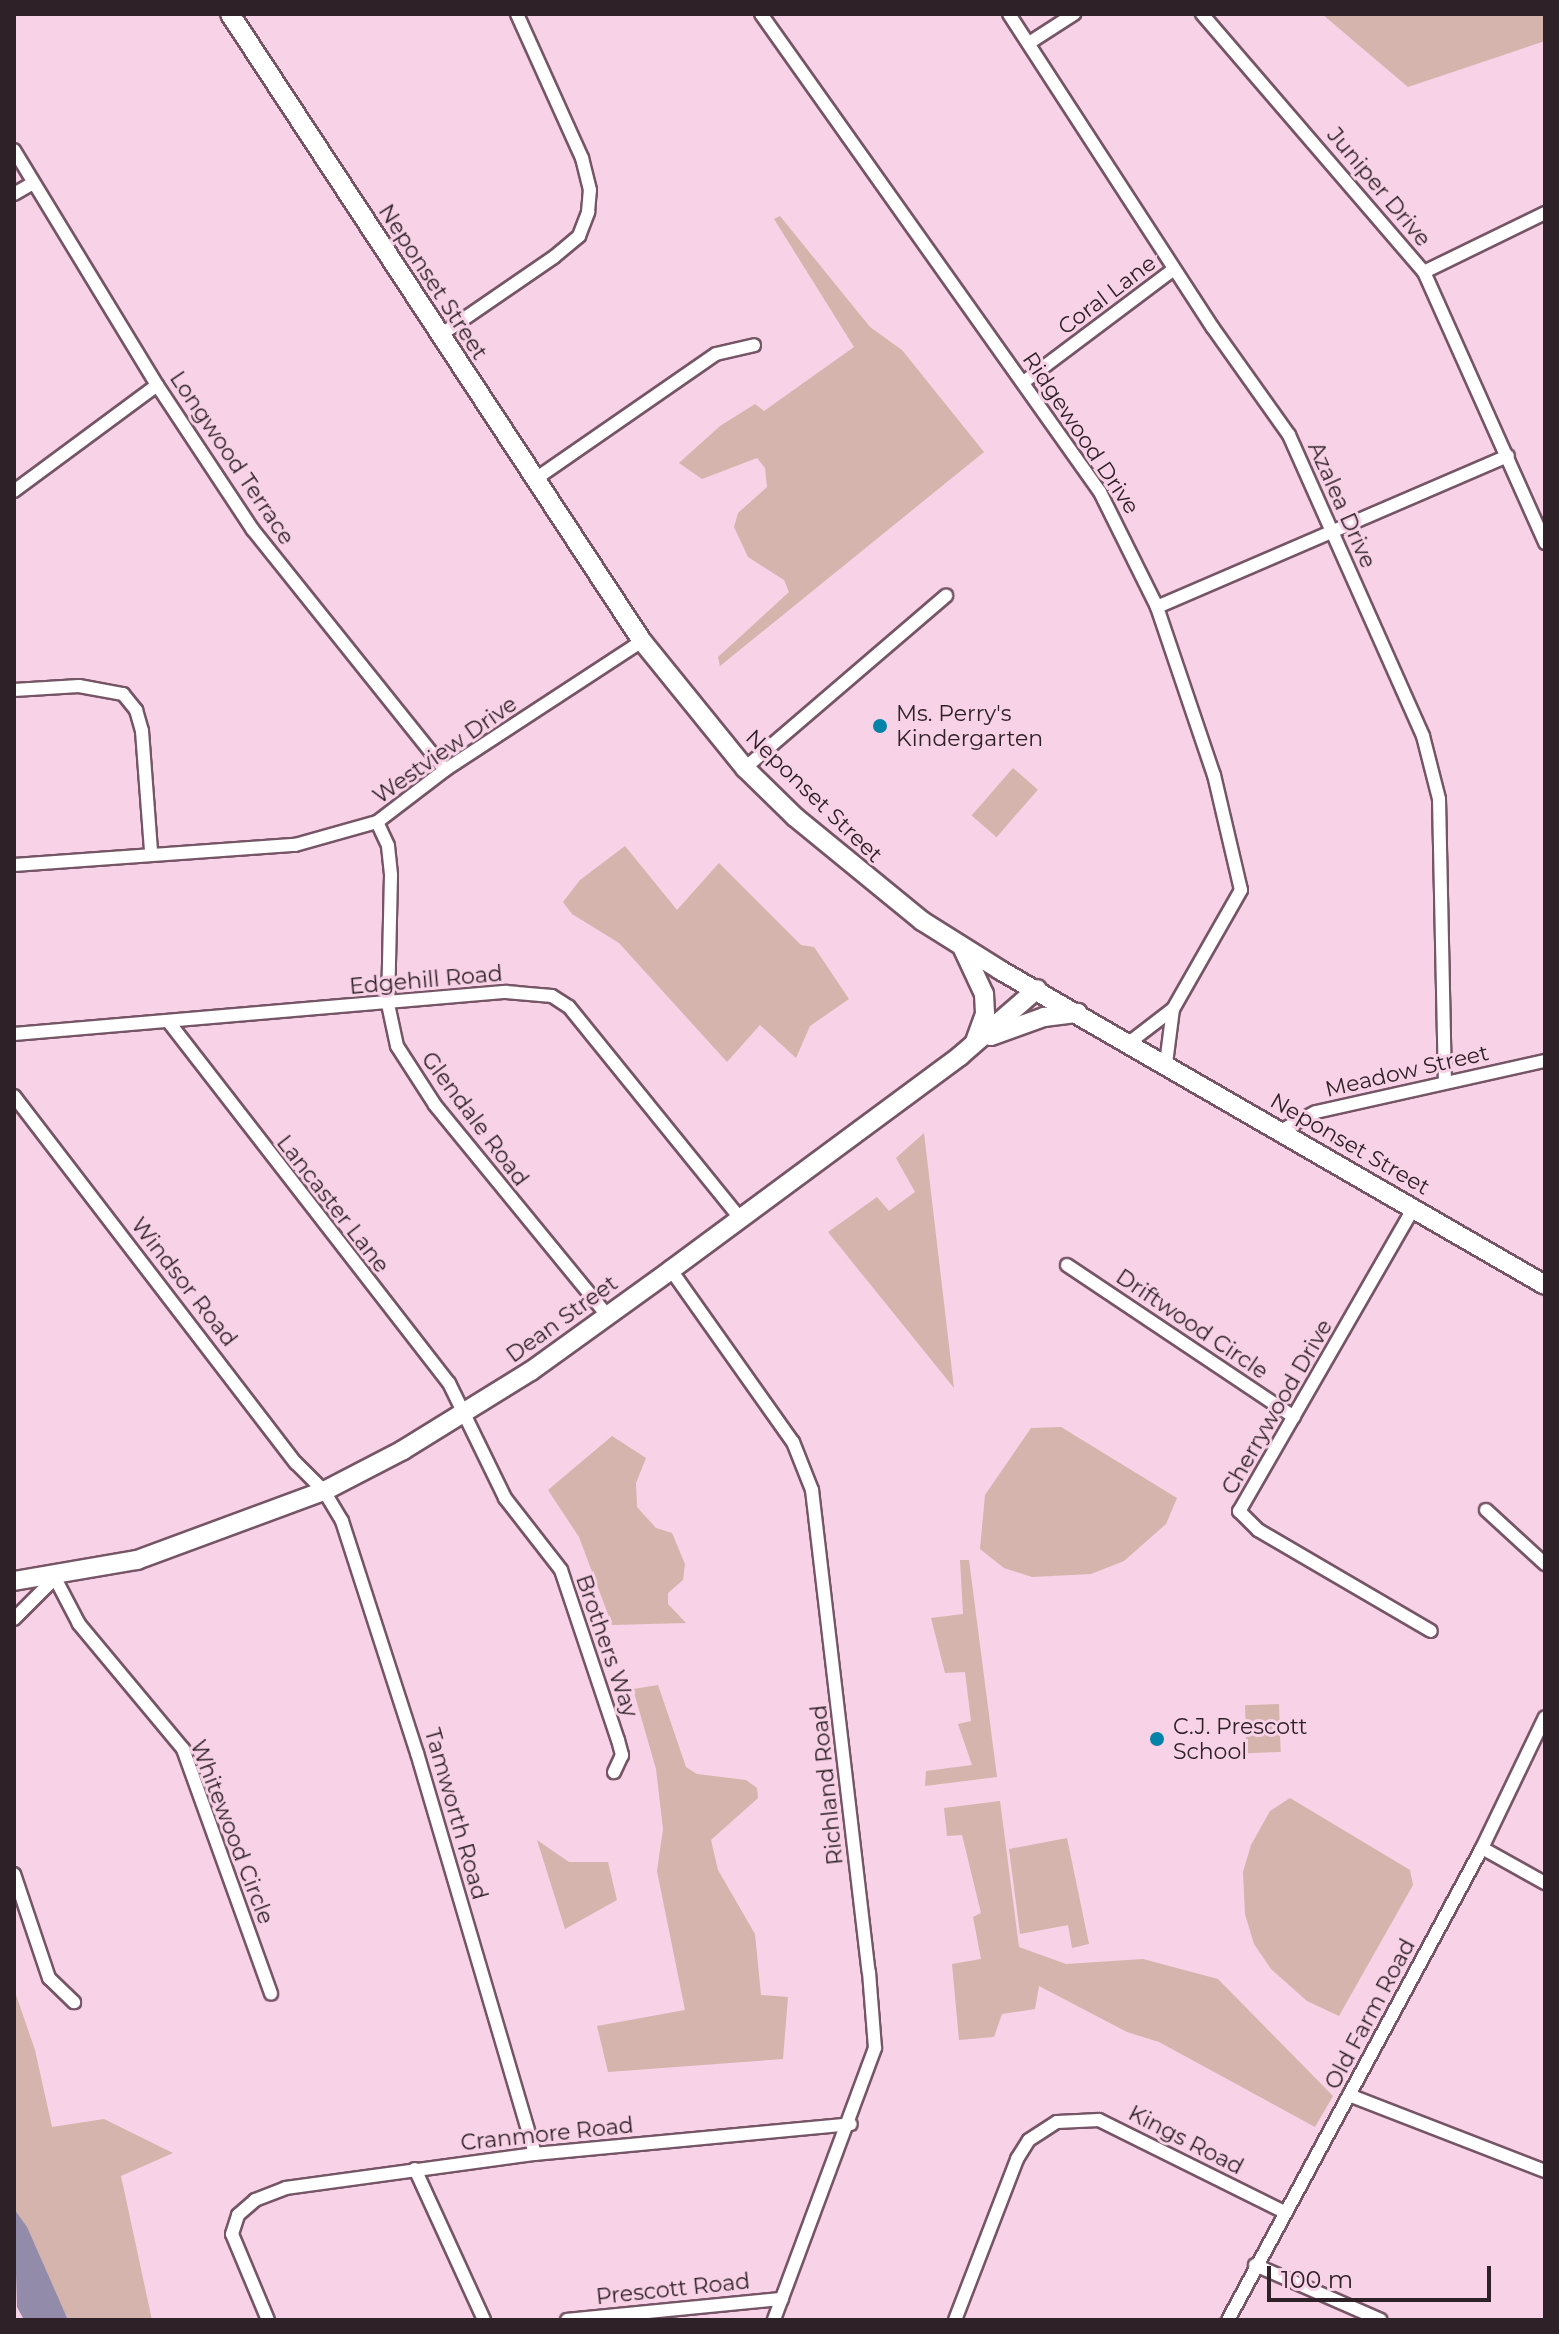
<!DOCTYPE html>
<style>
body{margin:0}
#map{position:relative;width:1559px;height:2334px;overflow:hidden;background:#f8d2e6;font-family:Montserrat,sans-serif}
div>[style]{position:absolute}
.green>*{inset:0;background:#d4b4ac;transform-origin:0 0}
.water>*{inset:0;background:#938baa}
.roads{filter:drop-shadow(2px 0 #755566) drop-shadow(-2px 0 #755566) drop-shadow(0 2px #755566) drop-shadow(0 -2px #755566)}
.minor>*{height:12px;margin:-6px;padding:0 6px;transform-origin:6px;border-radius:6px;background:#fff}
.secondary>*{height:18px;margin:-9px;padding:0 9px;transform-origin:9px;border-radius:9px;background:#fff}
.dots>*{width:22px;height:22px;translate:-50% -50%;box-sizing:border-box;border:4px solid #f8d2e6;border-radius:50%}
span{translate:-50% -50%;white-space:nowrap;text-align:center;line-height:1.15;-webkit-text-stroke:6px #f8d2e6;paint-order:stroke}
.street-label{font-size:22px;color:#2e2128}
.poi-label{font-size:22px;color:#2e2128}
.left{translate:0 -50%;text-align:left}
.frame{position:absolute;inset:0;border:16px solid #2e2128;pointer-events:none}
.scale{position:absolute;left:1267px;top:2266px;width:224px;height:36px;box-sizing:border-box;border:4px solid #2e2128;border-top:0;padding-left:10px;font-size:24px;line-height:28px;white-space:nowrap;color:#2e2128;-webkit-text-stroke:6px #f8d2e6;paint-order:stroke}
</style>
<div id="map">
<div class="green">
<i style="clip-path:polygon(1322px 14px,1545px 14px,1545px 41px,1408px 87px)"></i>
<i style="clip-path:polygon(780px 216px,870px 327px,902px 350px,984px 452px,720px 666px,718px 657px,789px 592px,784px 580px,748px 557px,734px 527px,738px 513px,767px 487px,765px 468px,757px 458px,702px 479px,679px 463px,720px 426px,755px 404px,764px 411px,854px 347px,774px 219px)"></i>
<i style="left:1013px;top:768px;width:33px;height:63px;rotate:41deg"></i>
<i style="clip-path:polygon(625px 846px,677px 910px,719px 863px,801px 945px,814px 947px,849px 999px,810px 1026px,796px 1058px,760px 1025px,727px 1062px,619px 943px,572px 914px,563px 902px,580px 880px)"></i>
<i style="clip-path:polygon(924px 1133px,954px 1388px,828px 1232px,877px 1197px,889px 1211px,915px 1192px,896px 1158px)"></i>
<i style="clip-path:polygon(1061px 1427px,1177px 1498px,1166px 1524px,1124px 1561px,1091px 1574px,1032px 1577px,1004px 1568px,980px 1549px,985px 1495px,1031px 1428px)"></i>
<i style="clip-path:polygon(612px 1436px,646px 1458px,636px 1483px,637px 1507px,656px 1528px,672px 1533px,685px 1564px,683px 1580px,668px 1593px,668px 1604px,686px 1623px,612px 1625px,579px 1537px,548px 1490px)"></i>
<i style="clip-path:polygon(960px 1560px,969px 1560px,997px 1777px,925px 1786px,926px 1771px,972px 1765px,958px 1724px,971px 1721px,965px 1672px,945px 1673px,931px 1618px,963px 1614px)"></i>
<i style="clip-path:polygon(658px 1685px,686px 1767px,697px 1774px,746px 1780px,757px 1788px,758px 1798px,711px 1840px,718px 1870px,755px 1934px,761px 1995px,788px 1997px,783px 2059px,608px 2072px,597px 2026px,685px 2010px,657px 1871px,663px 1829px,656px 1769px,633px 1689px)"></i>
<i style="left:1279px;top:1704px;width:48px;height:34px;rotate:88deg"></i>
<i style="clip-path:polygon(1290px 1798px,1410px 1870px,1413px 1885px,1339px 2016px,1307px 2001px,1271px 1969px,1254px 1944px,1245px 1914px,1243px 1872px,1251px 1845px,1270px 1811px)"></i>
<i style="clip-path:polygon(1000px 1801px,1019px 1947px,1066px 1964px,1143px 1959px,1218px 1979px,1333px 2096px,1315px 2127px,1159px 2042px,1127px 2032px,1039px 1986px,1035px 2009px,1002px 2014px,994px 2037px,959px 2040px,952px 1964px,981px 1959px,973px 1917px,981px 1913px,962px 1835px,947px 1836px,944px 1808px)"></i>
<i style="clip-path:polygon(1067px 1838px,1089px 1944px,1072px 1948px,1068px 1925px,1020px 1934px,1009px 1849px)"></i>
<i style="clip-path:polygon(537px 1840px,569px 1862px,608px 1862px,617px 1900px,565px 1929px)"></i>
<i style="clip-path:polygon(14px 1989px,35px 2050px,52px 2127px,104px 2119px,173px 2153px,121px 2176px,152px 2320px,68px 2320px,14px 2209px)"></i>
</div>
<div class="water">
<i style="clip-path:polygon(14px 2209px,27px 2227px,68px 2320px,24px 2320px,17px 2307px)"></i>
</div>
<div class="roads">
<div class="minor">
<i style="left:761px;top:14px;width:586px;rotate:54.66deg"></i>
<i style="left:1100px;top:492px;width:128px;rotate:63.6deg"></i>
<i style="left:1157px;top:607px;width:177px;rotate:71.3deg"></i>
<i style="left:1214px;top:775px;width:118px;rotate:76.8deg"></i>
<i style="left:1241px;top:890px;width:137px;rotate:119.7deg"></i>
<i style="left:1009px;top:14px;width:374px;rotate:57deg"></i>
<i style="left:1213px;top:328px;width:131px;rotate:54.6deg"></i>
<i style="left:1289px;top:435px;width:329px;rotate:66deg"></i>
<i style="left:1423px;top:736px;width:65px;rotate:75.7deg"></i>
<i style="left:1439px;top:799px;width:282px;rotate:88.8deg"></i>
<i style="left:1202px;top:14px;width:340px;rotate:49.3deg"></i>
<i style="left:1424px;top:272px;width:297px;rotate:65.9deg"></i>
<i style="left:1029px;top:43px;width:54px;rotate:-32.8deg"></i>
<i style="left:14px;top:150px;width:275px;rotate:58.7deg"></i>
<i style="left:157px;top:385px;width:174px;rotate:56.5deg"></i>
<i style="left:253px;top:530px;width:307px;rotate:51.3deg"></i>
<i style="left:14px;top:194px;width:20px;rotate:-30deg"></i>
<i style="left:1424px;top:272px;width:135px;rotate:-26deg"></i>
<i style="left:439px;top:336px;width:140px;rotate:-34.5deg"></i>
<i style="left:554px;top:257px;width:33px;rotate:-40deg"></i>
<i style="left:579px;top:236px;width:26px;rotate:-69deg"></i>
<i style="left:588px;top:212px;width:22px;rotate:-85deg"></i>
<i style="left:590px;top:190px;width:33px;rotate:-104deg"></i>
<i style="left:582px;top:158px;width:158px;rotate:-114.3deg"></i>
<i style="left:1025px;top:381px;width:186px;rotate:-36.9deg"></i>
<i style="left:534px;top:480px;width:221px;rotate:-34.7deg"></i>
<i style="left:716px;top:354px;width:39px;rotate:-13deg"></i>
<i style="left:14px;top:491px;width:178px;rotate:-36.5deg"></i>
<i style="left:1157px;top:607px;width:382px;rotate:-23.3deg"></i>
<i style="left:14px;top:690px;width:65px;rotate:-3.5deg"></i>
<i style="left:79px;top:686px;width:45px;rotate:10.3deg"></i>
<i style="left:123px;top:694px;width:21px;rotate:51deg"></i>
<i style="left:136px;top:710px;width:22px;rotate:74deg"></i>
<i style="left:142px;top:731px;width:121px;rotate:85.7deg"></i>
<i style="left:745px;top:768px;width:265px;rotate:-40.6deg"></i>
<i style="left:377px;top:822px;width:26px;rotate:65deg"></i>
<i style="left:388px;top:846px;width:29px;rotate:84deg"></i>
<i style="left:391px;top:875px;width:129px;rotate:91.3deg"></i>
<i style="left:388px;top:1004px;width:43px;rotate:77.9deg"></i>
<i style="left:397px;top:1046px;width:70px;rotate:57.2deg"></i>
<i style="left:435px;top:1105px;width:273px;rotate:50.7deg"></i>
<i style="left:14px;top:865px;width:282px;rotate:-4.1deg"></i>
<i style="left:295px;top:845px;width:85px;rotate:-15.7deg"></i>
<i style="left:377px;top:822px;width:86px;rotate:-37.4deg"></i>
<i style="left:445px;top:770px;width:235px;rotate:-33.2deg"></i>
<i style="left:168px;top:1021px;width:458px;rotate:52.2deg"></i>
<i style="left:449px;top:1383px;width:128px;rotate:64deg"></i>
<i style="left:505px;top:1498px;width:91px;rotate:52.1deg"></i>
<i style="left:561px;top:1570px;width:179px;rotate:71.5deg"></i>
<i style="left:618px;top:1740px;width:16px;rotate:75deg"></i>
<i style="left:622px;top:1755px;width:19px;rotate:115deg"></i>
<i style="left:14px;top:1034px;width:494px;rotate:-4.9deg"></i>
<i style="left:506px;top:992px;width:46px;rotate:5deg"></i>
<i style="left:552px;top:996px;width:20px;rotate:33deg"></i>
<i style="left:569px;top:1007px;width:270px;rotate:51deg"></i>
<i style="left:1130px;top:1042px;width:54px;rotate:-37.5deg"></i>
<i style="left:1173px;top:1009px;width:55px;rotate:97.3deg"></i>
<i style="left:14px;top:1096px;width:463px;rotate:52.5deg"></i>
<i style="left:296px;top:1463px;width:40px;rotate:45deg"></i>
<i style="left:324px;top:1491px;width:35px;rotate:59deg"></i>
<i style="left:342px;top:1521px;width:244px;rotate:72.1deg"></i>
<i style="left:417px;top:1753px;width:418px;rotate:73.6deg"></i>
<i style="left:1282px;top:1130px;width:38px;rotate:-28deg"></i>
<i style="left:1316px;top:1112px;width:235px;rotate:-12.6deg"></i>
<i style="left:1413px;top:1209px;width:349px;rotate:119.9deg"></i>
<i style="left:1239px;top:1511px;width:27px;rotate:45deg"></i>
<i style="left:1258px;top:1530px;width:200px;rotate:30.3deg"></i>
<i style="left:1067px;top:1265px;width:273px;rotate:33.8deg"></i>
<i style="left:671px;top:1270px;width:211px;rotate:54.7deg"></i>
<i style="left:793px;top:1442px;width:52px;rotate:68.4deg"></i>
<i style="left:812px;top:1490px;width:485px;rotate:83.3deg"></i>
<i style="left:869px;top:1972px;width:76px;rotate:85.5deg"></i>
<i style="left:875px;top:2048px;width:290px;rotate:110.4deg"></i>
<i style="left:1486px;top:1510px;width:80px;rotate:42.5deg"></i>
<i style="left:14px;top:1619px;width:58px;rotate:-45deg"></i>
<i style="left:55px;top:1578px;width:52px;rotate:62.4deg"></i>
<i style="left:79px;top:1624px;width:163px;rotate:50.2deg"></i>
<i style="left:183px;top:1749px;width:260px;rotate:70.2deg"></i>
<i style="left:1482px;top:1848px;width:72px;rotate:29.1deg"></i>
<i style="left:14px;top:1874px;width:110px;rotate:71.4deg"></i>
<i style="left:49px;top:1978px;width:35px;rotate:44deg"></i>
<i style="left:1349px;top:2095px;width:210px;rotate:21.2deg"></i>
<i style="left:415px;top:2169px;width:166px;rotate:65.4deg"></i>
<i style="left:1255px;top:2265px;width:137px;rotate:23.6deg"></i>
<i style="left:268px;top:2320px;width:93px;rotate:-112.7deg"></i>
<i style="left:232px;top:2234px;width:20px;rotate:-72deg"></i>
<i style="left:238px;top:2215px;width:23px;rotate:-41deg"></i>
<i style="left:255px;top:2200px;width:33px;rotate:-21deg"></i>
<i style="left:286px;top:2188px;width:251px;rotate:-7.8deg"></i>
<i style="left:535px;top:2154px;width:317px;rotate:-5.4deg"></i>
<i style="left:567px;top:2320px;width:216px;rotate:-5.6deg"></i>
<i style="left:955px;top:2320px;width:173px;rotate:-68.9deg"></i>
<i style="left:1017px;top:2159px;width:22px;rotate:-58deg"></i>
<i style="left:1029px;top:2140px;width:33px;rotate:-33deg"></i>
<i style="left:1057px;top:2122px;width:42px;rotate:-2.7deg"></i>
<i style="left:1099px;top:2120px;width:204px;rotate:26.4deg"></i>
<i style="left:1228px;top:2320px;width:536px;rotate:-61.71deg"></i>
<i style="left:1482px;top:1848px;width:145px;rotate:-64.3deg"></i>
</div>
<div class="secondary">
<i style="left:230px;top:14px;width:750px;rotate:56.69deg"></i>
<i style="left:642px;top:641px;width:164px;rotate:51deg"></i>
<i style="left:745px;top:768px;width:70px;rotate:44.4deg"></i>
<i style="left:795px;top:817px;width:164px;rotate:39.3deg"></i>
<i style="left:922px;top:921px;width:92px;rotate:32.1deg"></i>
<i style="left:1000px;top:970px;width:629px;rotate:30.03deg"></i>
<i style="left:963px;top:949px;width:50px;rotate:65deg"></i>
<i style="left:984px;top:994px;width:20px;rotate:87deg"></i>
<i style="left:985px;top:1014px;width:29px;rotate:110deg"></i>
<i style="left:991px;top:1036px;width:56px;rotate:-19.7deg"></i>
<i style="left:1044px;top:1017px;width:34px;rotate:-7deg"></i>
<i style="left:14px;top:1581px;width:125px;rotate:-9.7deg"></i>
<i style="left:137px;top:1560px;width:199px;rotate:-20.3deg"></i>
<i style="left:324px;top:1491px;width:89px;rotate:-27.4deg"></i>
<i style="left:403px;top:1450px;width:150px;rotate:-31.7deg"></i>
<i style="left:531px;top:1371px;width:173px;rotate:-35.8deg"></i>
<i style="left:671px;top:1270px;width:360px;rotate:-36.5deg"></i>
<i style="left:960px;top:1056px;width:102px;rotate:-41deg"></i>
</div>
</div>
<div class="dots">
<i style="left:880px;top:726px;background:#0283a7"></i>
<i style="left:1157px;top:1739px;background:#0283a7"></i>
</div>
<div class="street-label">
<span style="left:1379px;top:187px;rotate:50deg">Juniper Drive</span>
<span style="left:433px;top:282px;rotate:57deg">Neponset Street</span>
<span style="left:1107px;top:295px;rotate:-37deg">Coral Lane</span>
<span style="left:1081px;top:433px;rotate:56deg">Ridgewood Drive</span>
<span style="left:232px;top:458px;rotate:56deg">Longwood Terrace</span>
<span style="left:1342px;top:505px;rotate:66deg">Azalea Drive</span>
<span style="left:445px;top:750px;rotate:-35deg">Westview Drive</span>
<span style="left:814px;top:796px;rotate:44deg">Neponset Street</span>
<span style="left:426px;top:980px;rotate:-5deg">Edgehill Road</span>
<span style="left:1407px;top:1071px;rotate:-13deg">Meadow Street</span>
<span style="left:475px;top:1119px;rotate:53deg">Glendale Road</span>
<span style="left:1350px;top:1144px;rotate:30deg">Neponset Street</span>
<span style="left:333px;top:1204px;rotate:52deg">Lancaster Lane</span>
<span style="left:184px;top:1282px;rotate:52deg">Windsor Road</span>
<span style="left:562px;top:1319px;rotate:-36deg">Dean Street</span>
<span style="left:1192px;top:1324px;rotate:34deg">Driftwood Circle</span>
<span style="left:1277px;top:1407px;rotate:-60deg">Cherrywood Drive</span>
<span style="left:607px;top:1646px;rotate:71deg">Brothers Way</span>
<span style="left:827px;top:1785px;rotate:-96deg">Richland Road</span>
<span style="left:456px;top:1814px;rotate:74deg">Tamworth Road</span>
<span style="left:232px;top:1832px;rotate:69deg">Whitewood Circle</span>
<span style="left:1370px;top:2014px;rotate:-62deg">Old Farm Road</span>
<span style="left:547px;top:2134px;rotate:-6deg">Cranmore Road</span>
<span style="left:1186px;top:2140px;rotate:27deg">Kings Road</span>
<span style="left:673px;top:2289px;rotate:-6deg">Prescott Road</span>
</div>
<div class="poi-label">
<span class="left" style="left:896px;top:726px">Ms. Perry's<br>Kindergarten</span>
<span class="left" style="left:1173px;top:1739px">C.J. Prescott<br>School</span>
</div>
<div class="frame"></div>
<div class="scale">100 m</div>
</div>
